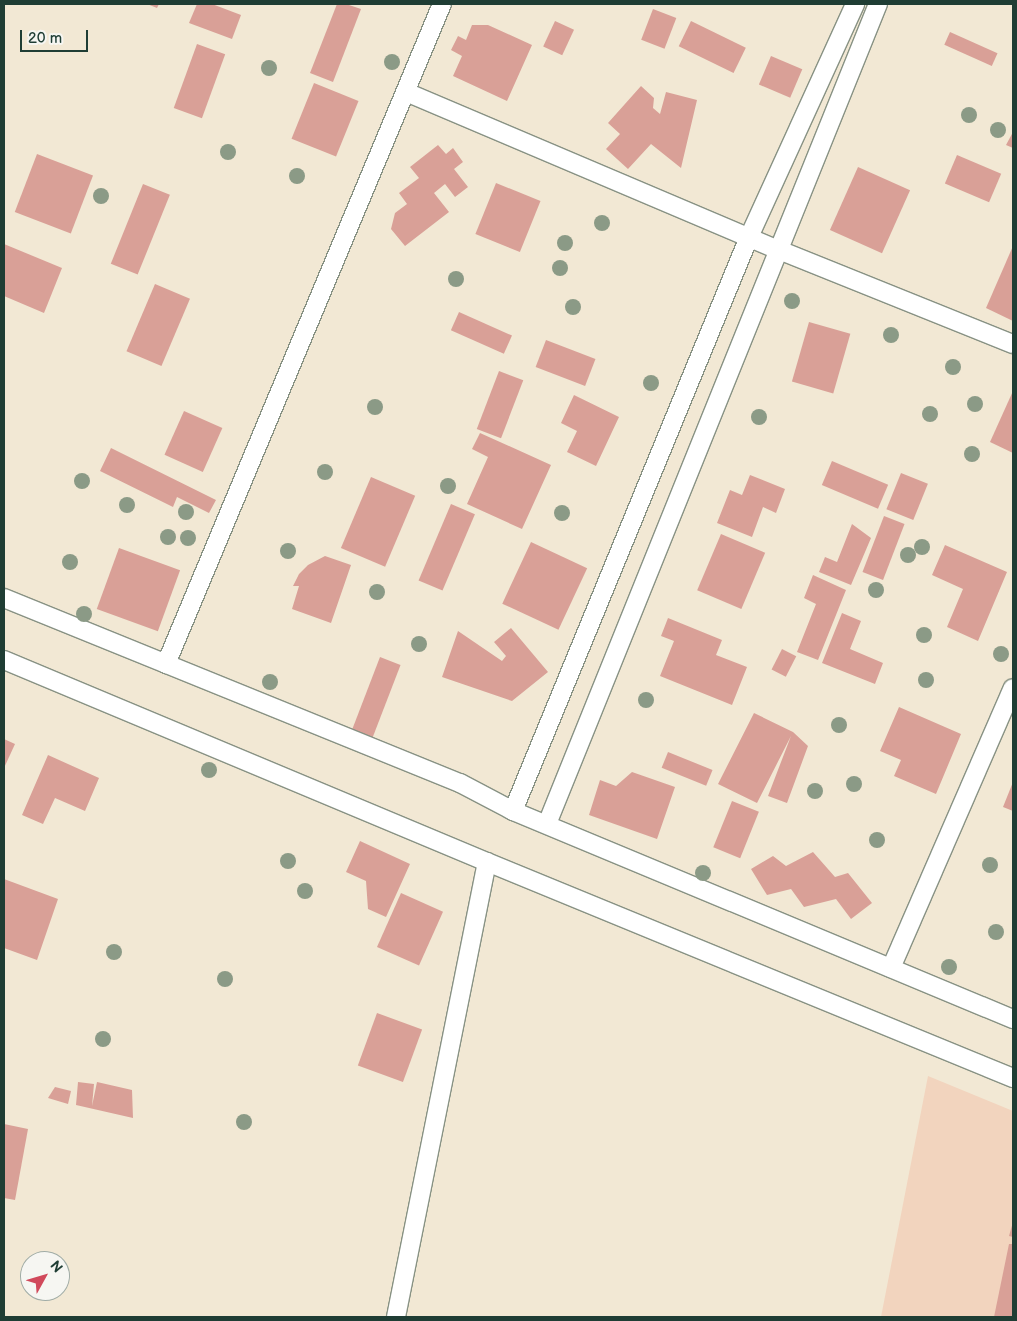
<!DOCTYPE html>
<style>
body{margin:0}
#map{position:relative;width:1017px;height:1321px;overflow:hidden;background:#f2e8d4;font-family:"Balsamiq Sans",sans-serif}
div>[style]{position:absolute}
.built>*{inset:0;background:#f2d4be}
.building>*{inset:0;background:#d9a097;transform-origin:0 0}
.roads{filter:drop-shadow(1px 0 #889284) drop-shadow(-1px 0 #889284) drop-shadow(0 1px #889284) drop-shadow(0 -1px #889284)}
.minor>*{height:18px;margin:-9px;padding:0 9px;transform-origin:9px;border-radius:9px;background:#fff}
.trees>*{width:16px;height:16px;margin:-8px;border-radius:50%;background:#8b9a86}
span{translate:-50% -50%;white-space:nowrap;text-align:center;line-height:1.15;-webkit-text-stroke:4.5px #f6f6f2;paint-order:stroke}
.frame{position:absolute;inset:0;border:5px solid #1f3d34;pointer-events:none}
.north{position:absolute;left:20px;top:1251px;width:50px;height:50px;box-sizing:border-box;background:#f6f6f2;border:1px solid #a0aca6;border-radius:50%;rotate:51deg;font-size:14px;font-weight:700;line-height:20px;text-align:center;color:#1f3d34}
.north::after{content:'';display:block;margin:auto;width:18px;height:22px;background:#d1495b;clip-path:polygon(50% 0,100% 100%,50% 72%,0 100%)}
.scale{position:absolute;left:20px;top:30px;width:68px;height:22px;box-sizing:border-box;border:2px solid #1f3d34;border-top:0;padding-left:6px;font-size:15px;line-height:18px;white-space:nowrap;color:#1f3d34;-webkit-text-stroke:4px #f6f6f2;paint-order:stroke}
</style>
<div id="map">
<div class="built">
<i style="clip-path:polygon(928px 1076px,1013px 1111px,1013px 1317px,881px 1317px)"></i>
</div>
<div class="building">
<i style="clip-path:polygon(147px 4px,159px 4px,157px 8px)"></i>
<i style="clip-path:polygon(197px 4px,212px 4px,241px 15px,232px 39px,189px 23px)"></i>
<i style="clip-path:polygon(337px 4px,346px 4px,361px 9px,333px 82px,310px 73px)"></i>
<i style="left:653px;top:9px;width:25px;height:33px;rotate:21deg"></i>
<i style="left:555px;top:21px;width:21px;height:28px;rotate:25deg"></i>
<i style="left:691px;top:21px;width:61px;height:28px;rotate:26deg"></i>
<i style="clip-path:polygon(472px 25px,488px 25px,532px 45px,507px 101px,453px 76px,462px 56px,451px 50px,458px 36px,466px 40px)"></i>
<i style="left:950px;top:32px;width:52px;height:14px;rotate:24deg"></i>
<i style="left:197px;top:44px;width:30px;height:68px;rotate:20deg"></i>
<i style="left:771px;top:56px;width:34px;height:31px;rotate:23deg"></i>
<i style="left:314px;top:83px;width:48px;height:60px;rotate:22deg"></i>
<i style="clip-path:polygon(641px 86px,654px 98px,653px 108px,660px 114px,666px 92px,697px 100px,681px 168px,651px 144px,628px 169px,606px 149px,620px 134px,608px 123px)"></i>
<i style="clip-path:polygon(1013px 132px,1013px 148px,1006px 145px)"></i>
<i style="clip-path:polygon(438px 145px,446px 154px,453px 148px,463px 162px,454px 169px,468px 187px,455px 197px,445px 184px,434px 193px,449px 212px,405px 246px,391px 229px,395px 213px,407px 204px,399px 193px,419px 178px,410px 167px)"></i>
<i style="left:37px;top:154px;width:60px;height:62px;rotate:21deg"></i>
<i style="left:957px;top:155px;width:48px;height:31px;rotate:23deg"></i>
<i style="left:858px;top:167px;width:57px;height:69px;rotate:24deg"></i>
<i style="left:496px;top:183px;width:48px;height:55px;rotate:22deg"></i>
<i style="left:143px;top:184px;width:29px;height:86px;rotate:22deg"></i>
<i style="clip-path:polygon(4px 244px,62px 268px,44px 313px,4px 296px)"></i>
<i style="clip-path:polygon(1013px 246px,1013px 321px,986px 308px)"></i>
<i style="left:155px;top:284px;width:38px;height:73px;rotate:23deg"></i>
<i style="left:459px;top:312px;width:58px;height:20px;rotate:24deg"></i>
<i style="left:809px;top:322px;width:43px;height:62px;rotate:16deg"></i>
<i style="left:546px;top:340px;width:53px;height:29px;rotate:21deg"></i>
<i style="left:499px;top:371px;width:26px;height:62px;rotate:21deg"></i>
<i style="clip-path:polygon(1013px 391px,1013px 453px,990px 442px)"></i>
<i style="clip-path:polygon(574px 395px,619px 417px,596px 466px,567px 452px,577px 431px,561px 423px)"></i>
<i style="left:184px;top:411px;width:42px;height:48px;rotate:24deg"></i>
<i style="clip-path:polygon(480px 433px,551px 465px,522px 529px,467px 504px,488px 457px,472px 449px)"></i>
<i style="clip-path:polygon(111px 448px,216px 500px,209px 513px,177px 497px,173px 507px,100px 471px)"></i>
<i style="left:832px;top:461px;width:61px;height:26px;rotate:23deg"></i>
<i style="left:901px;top:473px;width:29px;height:39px;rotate:22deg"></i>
<i style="clip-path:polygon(750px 475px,785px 489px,776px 513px,763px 507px,752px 537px,717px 523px,730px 490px,742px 495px)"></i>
<i style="left:371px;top:477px;width:48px;height:77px;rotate:23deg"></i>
<i style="left:451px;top:504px;width:26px;height:83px;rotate:23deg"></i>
<i style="left:884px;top:516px;width:22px;height:60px;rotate:21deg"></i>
<i style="clip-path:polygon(852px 524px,871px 538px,851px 585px,819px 572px,825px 557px,837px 562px)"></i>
<i style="left:721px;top:534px;width:48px;height:61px;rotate:23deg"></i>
<i style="left:531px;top:542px;width:62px;height:68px;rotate:25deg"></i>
<i style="clip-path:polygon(945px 545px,1007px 572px,978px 641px,947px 627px,963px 589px,932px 575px)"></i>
<i style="left:119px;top:548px;width:65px;height:65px;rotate:20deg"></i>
<i style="clip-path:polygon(325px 556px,351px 565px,331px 623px,292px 609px,299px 586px,293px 586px,299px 574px,308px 565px)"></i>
<i style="clip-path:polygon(813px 575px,846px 590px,818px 660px,797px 652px,816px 604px,804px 598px)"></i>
<i style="clip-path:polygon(842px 613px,861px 621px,850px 649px,883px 663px,875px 684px,822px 663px)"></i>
<i style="clip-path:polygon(668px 618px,722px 640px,716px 655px,747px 667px,732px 705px,660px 676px,674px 641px,661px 636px)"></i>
<i style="clip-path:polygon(511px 628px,548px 672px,512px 701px,442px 677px,458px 631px,502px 661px,506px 656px,494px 642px)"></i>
<i style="left:782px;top:649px;width:16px;height:23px;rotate:27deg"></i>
<i style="left:380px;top:657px;width:22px;height:83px;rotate:21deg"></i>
<i style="clip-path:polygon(899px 707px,961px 734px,936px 794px,894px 776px,901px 760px,880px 751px)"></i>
<i style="clip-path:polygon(754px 713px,793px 732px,808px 746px,787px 803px,768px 796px,791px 736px,757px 803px,718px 784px)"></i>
<i style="clip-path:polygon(4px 739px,15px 744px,4px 768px)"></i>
<i style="left:668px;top:752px;width:48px;height:17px;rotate:22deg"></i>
<i style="clip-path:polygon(48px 755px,99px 778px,85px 811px,55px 798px,43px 824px,22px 815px)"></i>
<i style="clip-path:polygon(632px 772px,675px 787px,657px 839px,589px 815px,600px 780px,616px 786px)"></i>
<i style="clip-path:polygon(1013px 782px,1013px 811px,1003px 807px)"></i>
<i style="left:732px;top:801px;width:29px;height:50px;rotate:22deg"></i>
<i style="clip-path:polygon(360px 841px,410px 864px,386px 917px,368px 909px,366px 881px,346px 872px)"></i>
<i style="clip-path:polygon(813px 852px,835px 877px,848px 873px,872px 903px,851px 919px,836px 899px,804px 907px,791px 889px,767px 895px,751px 869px,773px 856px,786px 866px)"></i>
<i style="clip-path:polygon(4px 879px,58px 899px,37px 960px,4px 948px)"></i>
<i style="left:401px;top:893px;width:46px;height:59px;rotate:24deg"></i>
<i style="left:377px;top:1013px;width:48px;height:56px;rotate:20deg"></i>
<i style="clip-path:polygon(78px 1082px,94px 1084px,92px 1106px,97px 1082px,132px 1090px,133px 1118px,76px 1105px)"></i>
<i style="clip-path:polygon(55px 1087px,71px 1091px,68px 1104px,48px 1098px)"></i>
<i style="clip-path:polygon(4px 1124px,28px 1129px,15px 1200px,4px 1198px)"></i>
<i style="clip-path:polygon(1013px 1222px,1013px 1237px,1009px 1236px)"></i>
<i style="clip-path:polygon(1009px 1244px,1013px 1244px,1013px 1317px,994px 1317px)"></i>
</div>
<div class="roads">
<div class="minor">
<i style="left:406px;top:92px;width:405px;rotate:23deg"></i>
<i style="left:779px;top:250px;width:252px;rotate:21.9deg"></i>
<i style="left:4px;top:598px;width:492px;rotate:22.1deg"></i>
<i style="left:460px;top:783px;width:60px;rotate:27.8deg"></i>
<i style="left:513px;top:811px;width:542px;rotate:22.59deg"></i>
<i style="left:4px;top:660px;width:524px;rotate:22.7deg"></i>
<i style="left:487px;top:862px;width:569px;rotate:22.33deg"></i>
<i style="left:166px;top:664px;width:715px;rotate:-67.31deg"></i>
<i style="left:513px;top:811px;width:621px;rotate:-67.65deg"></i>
<i style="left:749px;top:237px;width:256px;rotate:-65.5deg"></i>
<i style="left:547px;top:824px;width:884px;rotate:-68.02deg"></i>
<i style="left:891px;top:968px;width:305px;rotate:-66.5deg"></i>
<i style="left:396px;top:1317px;width:464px;rotate:-78.7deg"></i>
</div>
</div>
<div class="trees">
<i style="left:392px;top:62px"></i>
<i style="left:269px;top:68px"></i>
<i style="left:969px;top:115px"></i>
<i style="left:998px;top:130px"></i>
<i style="left:228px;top:152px"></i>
<i style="left:297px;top:176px"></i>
<i style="left:101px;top:196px"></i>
<i style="left:602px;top:223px"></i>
<i style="left:565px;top:243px"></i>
<i style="left:560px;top:268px"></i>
<i style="left:456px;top:279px"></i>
<i style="left:792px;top:301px"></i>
<i style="left:573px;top:307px"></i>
<i style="left:891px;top:335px"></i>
<i style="left:953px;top:367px"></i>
<i style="left:651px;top:383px"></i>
<i style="left:975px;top:404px"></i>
<i style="left:375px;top:407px"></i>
<i style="left:930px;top:414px"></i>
<i style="left:759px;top:417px"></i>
<i style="left:972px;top:454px"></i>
<i style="left:325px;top:472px"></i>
<i style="left:82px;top:481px"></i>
<i style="left:448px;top:486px"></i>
<i style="left:127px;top:505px"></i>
<i style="left:186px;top:512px"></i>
<i style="left:562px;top:513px"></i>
<i style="left:168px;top:537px"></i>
<i style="left:188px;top:538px"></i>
<i style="left:922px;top:547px"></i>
<i style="left:288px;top:551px"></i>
<i style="left:908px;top:555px"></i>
<i style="left:70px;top:562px"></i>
<i style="left:876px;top:590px"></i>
<i style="left:377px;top:592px"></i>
<i style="left:84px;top:614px"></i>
<i style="left:924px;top:635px"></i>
<i style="left:419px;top:644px"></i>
<i style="left:1001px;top:654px"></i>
<i style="left:926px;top:680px"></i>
<i style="left:270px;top:682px"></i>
<i style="left:646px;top:700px"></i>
<i style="left:839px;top:725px"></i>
<i style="left:209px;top:770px"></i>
<i style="left:854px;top:784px"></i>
<i style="left:815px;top:791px"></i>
<i style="left:877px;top:840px"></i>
<i style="left:288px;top:861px"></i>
<i style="left:990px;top:865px"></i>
<i style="left:703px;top:873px"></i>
<i style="left:305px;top:891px"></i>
<i style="left:996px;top:932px"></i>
<i style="left:114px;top:952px"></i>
<i style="left:949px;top:967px"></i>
<i style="left:225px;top:979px"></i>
<i style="left:103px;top:1039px"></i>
<i style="left:244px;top:1122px"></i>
</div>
<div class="frame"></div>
<div class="north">N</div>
<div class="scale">20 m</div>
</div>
